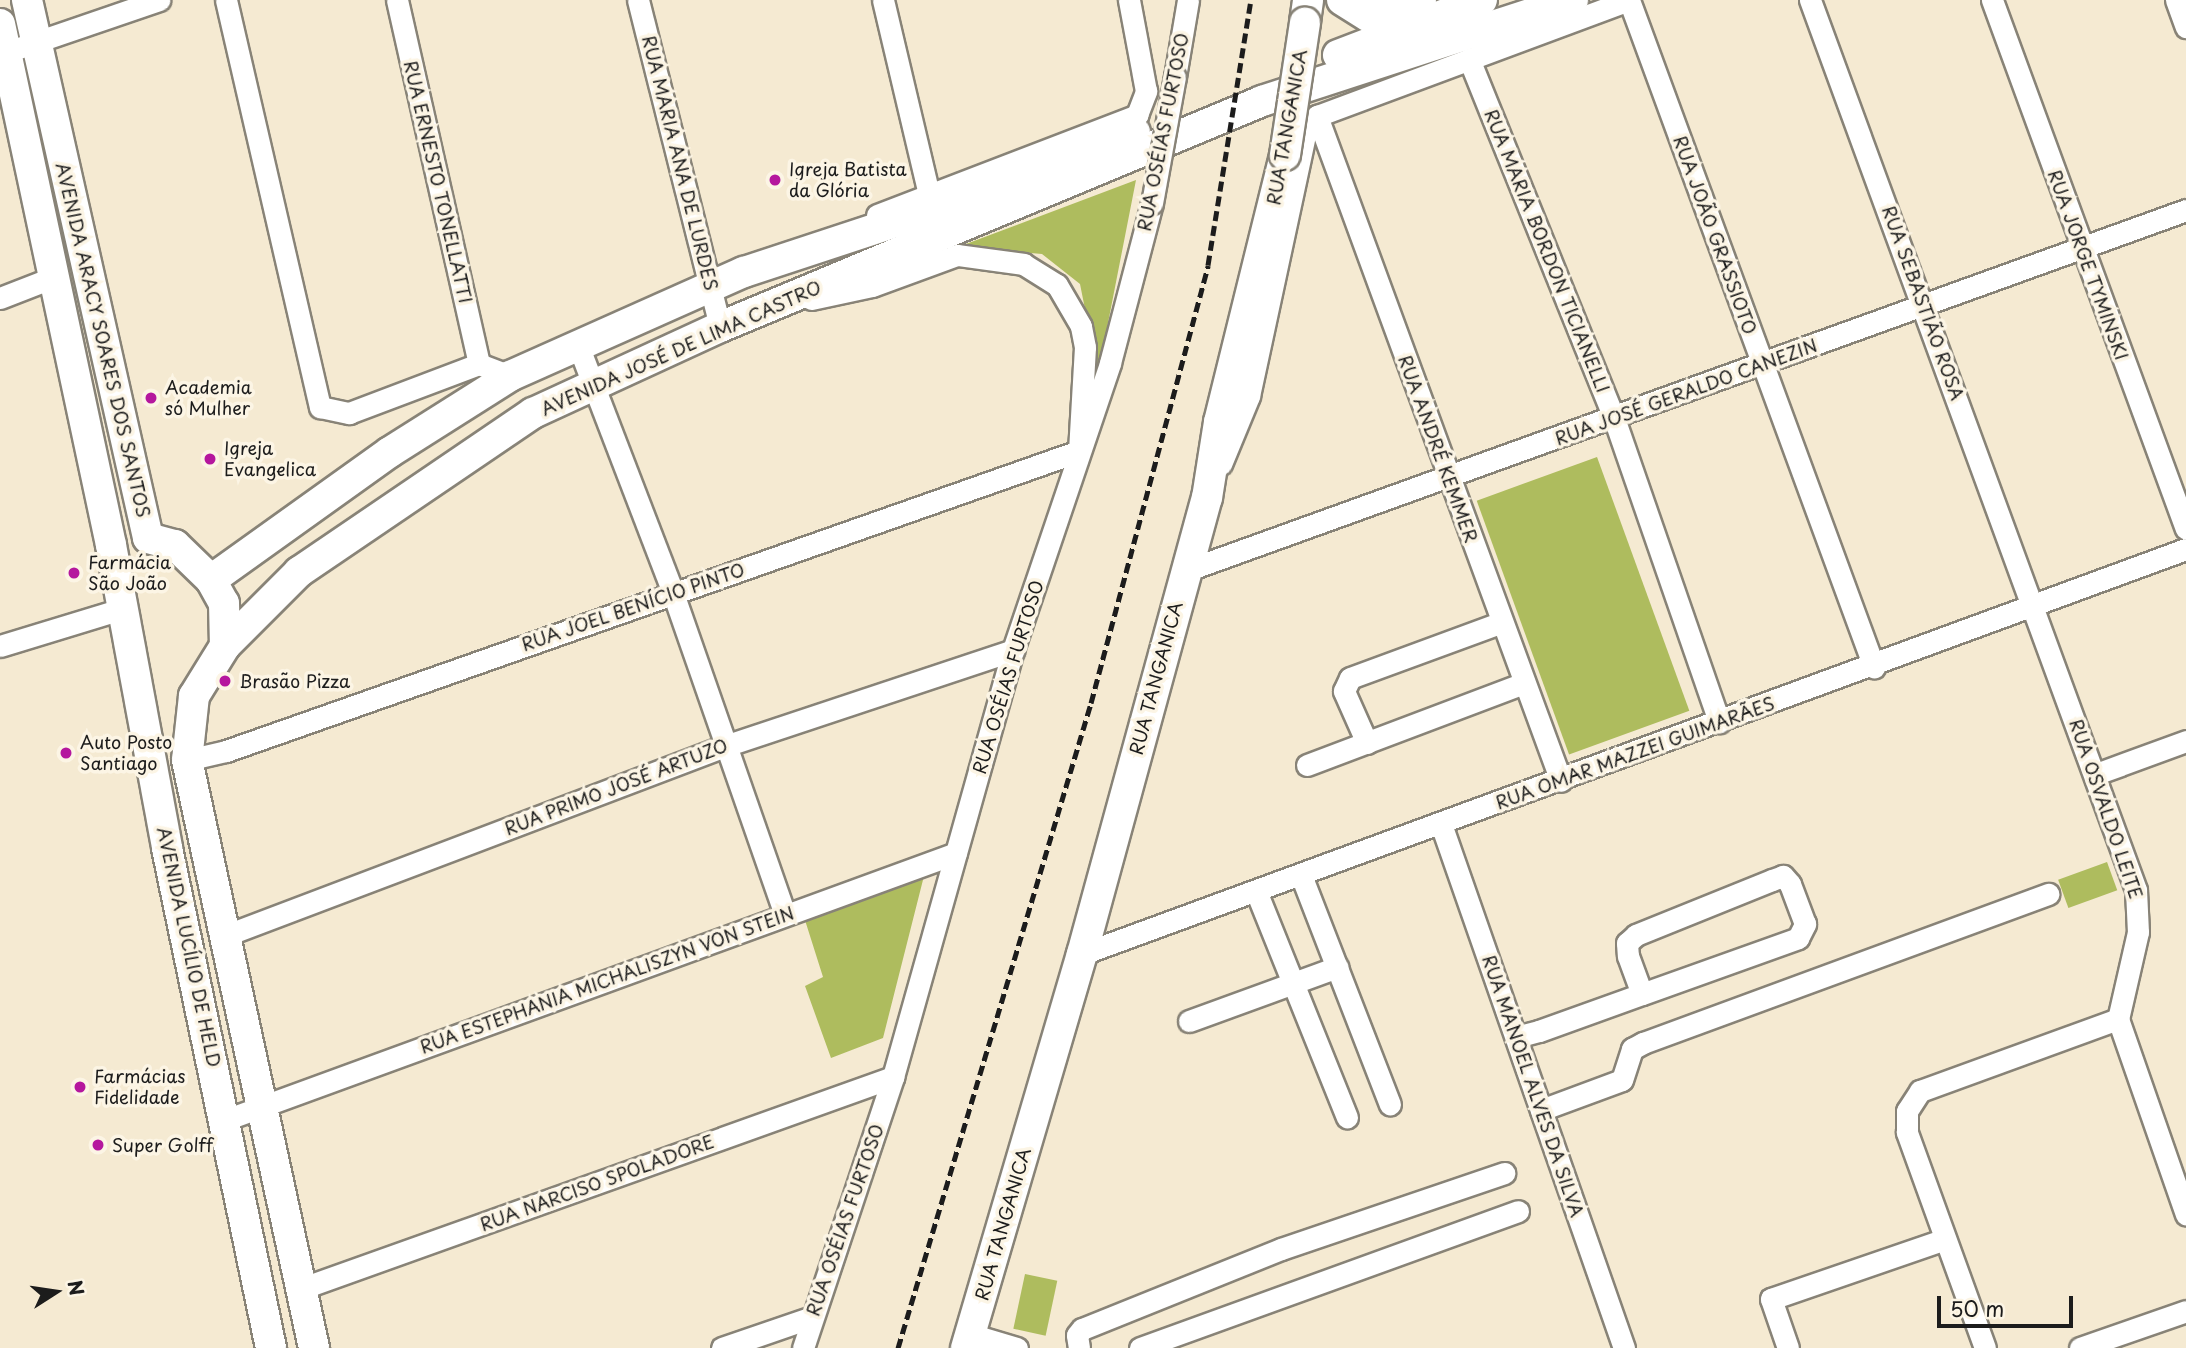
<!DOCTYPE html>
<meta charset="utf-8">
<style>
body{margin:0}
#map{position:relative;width:2186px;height:1348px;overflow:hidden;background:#f5ead2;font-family:"Playpen Sans",sans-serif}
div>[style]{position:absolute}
.green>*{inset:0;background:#aebc5e;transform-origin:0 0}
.roads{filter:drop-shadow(2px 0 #888377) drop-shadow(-2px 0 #888377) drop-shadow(0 2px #888377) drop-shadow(0 -2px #888377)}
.street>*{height:21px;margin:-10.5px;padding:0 10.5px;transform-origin:10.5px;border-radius:10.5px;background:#fff}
.secondary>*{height:30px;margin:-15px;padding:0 15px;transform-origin:15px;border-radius:15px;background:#fff}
.rail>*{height:5px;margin-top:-2.5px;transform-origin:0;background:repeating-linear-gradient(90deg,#1c1c1c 0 10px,transparent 0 15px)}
.bridges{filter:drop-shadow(2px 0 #888377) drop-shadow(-2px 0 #888377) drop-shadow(0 2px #888377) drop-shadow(0 -2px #888377)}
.street-bridge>*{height:21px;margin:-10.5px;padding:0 10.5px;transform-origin:10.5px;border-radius:10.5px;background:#fff}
.secondary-bridge>*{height:30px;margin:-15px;padding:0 15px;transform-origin:15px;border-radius:15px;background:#fff}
.dots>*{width:19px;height:19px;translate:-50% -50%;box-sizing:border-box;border:4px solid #fcf5e5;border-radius:50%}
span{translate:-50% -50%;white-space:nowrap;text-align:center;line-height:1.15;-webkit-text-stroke:7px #fcf5e5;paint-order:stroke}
.street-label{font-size:18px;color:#1c1c1c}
.poi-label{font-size:18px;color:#1c1c1c}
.left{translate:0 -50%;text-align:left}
.north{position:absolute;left:21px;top:1257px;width:70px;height:70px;-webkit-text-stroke:5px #fcf5e5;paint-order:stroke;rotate:78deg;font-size:19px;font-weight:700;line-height:28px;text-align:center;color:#1c1c1c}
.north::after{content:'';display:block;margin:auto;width:24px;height:32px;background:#1c1c1c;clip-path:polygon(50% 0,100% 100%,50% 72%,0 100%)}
.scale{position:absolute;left:1937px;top:1296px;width:136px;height:32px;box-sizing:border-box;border:4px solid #1c1c1c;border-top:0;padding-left:9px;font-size:21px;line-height:24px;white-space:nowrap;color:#1c1c1c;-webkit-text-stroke:5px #fcf5e5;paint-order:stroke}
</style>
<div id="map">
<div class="green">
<i style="clip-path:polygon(1136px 180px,1098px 374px,1080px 284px,1042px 254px,958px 247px)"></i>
<i style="left:1597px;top:457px;width:270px;height:128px;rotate:70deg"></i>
<i style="left:2107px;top:862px;width:30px;height:52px;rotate:70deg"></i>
<i style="clip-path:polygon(925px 872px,883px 1038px,831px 1058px,805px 986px,823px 977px,804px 917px)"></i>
<i style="left:1025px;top:1274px;width:33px;height:56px;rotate:12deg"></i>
</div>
<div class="roads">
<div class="street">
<i style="left:226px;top:0;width:418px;rotate:77deg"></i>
<i style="left:320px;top:407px;width:30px;rotate:12deg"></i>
<i style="left:349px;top:413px;width:139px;rotate:-20.7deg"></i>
<i style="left:479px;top:364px;width:33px;rotate:21deg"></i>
<i style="left:397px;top:0;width:373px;rotate:77.3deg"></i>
<i style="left:638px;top:0;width:337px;rotate:75.9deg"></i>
<i style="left:883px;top:0;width:199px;rotate:76.7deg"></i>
<i style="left:1629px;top:0;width:711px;rotate:69.83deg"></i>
<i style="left:1810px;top:0;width:948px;rotate:69.88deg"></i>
<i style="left:2136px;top:890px;width:42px;rotate:87.3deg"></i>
<i style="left:2138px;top:932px;width:89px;rotate:102.9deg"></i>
<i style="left:2118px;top:1019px;width:207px;rotate:70.8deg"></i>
<i style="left:1992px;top:0;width:563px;rotate:69.86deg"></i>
<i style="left:2176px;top:0;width:29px;rotate:70deg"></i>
<i style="left:7px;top:52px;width:161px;rotate:-18.9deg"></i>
<i style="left:1469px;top:59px;width:387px;rotate:68deg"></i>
<i style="left:1614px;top:418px;width:322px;rotate:70.9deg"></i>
<i style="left:1175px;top:77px;width:78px;rotate:-80.4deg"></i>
<i style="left:1317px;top:116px;width:708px;rotate:69.85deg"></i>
<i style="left:877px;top:215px;width:279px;rotate:-21deg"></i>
<i style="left:1137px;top:115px;width:26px;rotate:-69deg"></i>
<i style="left:1146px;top:91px;width:93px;rotate:-100.6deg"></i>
<i style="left:0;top:298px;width:58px;rotate:-21.3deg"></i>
<i style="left:578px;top:345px;width:266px;rotate:69deg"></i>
<i style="left:673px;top:593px;width:340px;rotate:70.8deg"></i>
<i style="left:1221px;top:464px;width:74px;rotate:-67.6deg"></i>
<i style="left:1249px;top:396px;width:271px;rotate:-77.9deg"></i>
<i style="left:1306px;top:131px;width:19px;rotate:-54deg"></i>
<i style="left:1317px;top:116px;width:333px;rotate:-20.4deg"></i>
<i style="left:1185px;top:571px;width:1064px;rotate:-19.83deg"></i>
<i style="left:0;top:646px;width:130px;rotate:-17deg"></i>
<i style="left:1367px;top:743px;width:57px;rotate:-113.9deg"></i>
<i style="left:1344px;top:691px;width:14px;rotate:-65deg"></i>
<i style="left:1350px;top:678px;width:162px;rotate:-20.2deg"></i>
<i style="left:187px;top:760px;width:40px;rotate:-13deg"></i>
<i style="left:226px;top:751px;width:904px;rotate:-19.38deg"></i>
<i style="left:1079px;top:451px;width:104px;rotate:-86.7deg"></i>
<i style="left:1085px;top:347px;width:21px;rotate:-101deg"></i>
<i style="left:1081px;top:326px;width:48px;rotate:-120.3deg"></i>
<i style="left:1057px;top:285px;width:39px;rotate:-148deg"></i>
<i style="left:1024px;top:264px;width:68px;rotate:-172.3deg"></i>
<i style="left:957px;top:255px;width:90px;rotate:160deg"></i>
<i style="left:872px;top:286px;width:62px;rotate:168deg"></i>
<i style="left:1307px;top:765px;width:232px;rotate:-20.7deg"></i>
<i style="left:2096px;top:774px;width:96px;rotate:-20.1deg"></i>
<i style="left:1441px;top:824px;width:555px;rotate:70.75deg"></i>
<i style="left:1301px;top:875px;width:246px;rotate:68.8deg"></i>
<i style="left:1256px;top:891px;width:244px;rotate:68.1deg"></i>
<i style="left:224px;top:936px;width:536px;rotate:-20.77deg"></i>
<i style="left:725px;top:746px;width:304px;rotate:-18.4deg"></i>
<i style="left:1082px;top:954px;width:1176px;rotate:-20.15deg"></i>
<i style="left:1189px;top:1021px;width:158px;rotate:-20deg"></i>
<i style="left:1516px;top:1037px;width:24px;rotate:-15deg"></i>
<i style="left:1539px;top:1031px;width:109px;rotate:-19.8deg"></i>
<i style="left:1642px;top:994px;width:166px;rotate:-19.7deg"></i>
<i style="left:1798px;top:938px;width:16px;rotate:-63deg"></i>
<i style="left:1805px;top:924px;width:43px;rotate:-110.6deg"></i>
<i style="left:1790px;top:884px;width:11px;rotate:-131deg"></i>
<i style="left:1783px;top:876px;width:12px;rotate:160deg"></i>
<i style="left:1772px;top:880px;width:147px;rotate:158deg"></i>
<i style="left:1636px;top:935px;width:12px;rotate:138deg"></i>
<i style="left:1627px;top:943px;width:13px;rotate:86deg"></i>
<i style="left:1628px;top:956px;width:40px;rotate:69.8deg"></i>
<i style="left:1541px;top:1110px;width:86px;rotate:-20.3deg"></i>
<i style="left:1622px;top:1080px;width:33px;rotate:-72deg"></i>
<i style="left:1632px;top:1049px;width:13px;rotate:-29deg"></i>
<i style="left:1643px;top:1043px;width:432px;rotate:-20.2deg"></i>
<i style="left:225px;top:1120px;width:778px;rotate:-20.06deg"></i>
<i style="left:300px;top:1289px;width:630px;rotate:-19.67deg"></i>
<i style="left:970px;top:1334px;width:49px;rotate:16.6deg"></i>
<i style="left:722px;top:1348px;width:95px;rotate:-19deg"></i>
<i style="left:803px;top:1348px;width:286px;rotate:-71.6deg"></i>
<i style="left:893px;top:1077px;width:444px;rotate:-74.3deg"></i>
<i style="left:1013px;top:650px;width:303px;rotate:-71.3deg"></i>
<i style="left:1110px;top:363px;width:165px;rotate:-75.3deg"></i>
<i style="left:1079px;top:1348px;width:13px;rotate:-99deg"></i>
<i style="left:1077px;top:1335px;width:8px;rotate:-50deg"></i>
<i style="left:1082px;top:1329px;width:214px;rotate:-21.9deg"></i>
<i style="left:1281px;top:1249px;width:236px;rotate:-18.8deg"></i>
<i style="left:1140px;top:1348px;width:402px;rotate:-19.9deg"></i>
<i style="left:1788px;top:1348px;width:52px;rotate:-109.1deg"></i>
<i style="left:1771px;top:1299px;width:184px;rotate:-19deg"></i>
<i style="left:1985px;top:1348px;width:230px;rotate:-109.9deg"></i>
<i style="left:1907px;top:1132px;width:21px;rotate:-90deg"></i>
<i style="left:1907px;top:1111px;width:24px;rotate:-57deg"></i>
<i style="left:1920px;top:1091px;width:211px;rotate:-20deg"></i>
<i style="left:2080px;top:1348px;width:112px;rotate:-19.2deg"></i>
</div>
<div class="secondary">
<i style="left:27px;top:0;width:551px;rotate:77.32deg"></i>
<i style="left:148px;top:538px;width:28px;rotate:15deg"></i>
<i style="left:175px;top:545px;width:50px;rotate:44.2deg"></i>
<i style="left:211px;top:580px;width:26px;rotate:61deg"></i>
<i style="left:224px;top:603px;width:43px;rotate:88.7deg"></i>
<i style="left:225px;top:646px;width:59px;rotate:121.8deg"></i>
<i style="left:194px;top:696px;width:64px;rotate:96.2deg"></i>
<i style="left:187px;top:760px;width:602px;rotate:77.81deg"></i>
<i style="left:1342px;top:0;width:31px;rotate:32deg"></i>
<i style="left:1368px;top:16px;width:55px;rotate:-15.8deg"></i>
<i style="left:1305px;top:22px;width:22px;rotate:-82deg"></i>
<i style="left:0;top:24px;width:533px;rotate:77.97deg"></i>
<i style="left:111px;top:545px;width:308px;rotate:79.5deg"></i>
<i style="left:167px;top:848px;width:511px;rotate:78.25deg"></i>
<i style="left:1338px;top:55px;width:154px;rotate:-20.9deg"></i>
<i style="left:211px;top:580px;width:220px;rotate:-35.6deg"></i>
<i style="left:390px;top:452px;width:142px;rotate:-32.3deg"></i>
<i style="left:510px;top:376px;width:256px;rotate:-24deg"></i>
<i style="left:744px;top:272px;width:208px;rotate:-18.2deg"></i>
<i style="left:942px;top:207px;width:207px;rotate:-21.2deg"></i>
<i style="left:225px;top:646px;width:105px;rotate:-45deg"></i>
<i style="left:299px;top:572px;width:283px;rotate:-34.2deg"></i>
<i style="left:533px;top:413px;width:206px;rotate:-24.7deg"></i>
<i style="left:720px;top:327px;width:587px;rotate:-22.63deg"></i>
<i style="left:1262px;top:101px;width:327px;rotate:-18deg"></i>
<i style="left:966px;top:1348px;width:411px;rotate:-73.6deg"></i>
<i style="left:1082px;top:954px;width:473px;rotate:-74.7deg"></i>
<i style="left:1207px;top:498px;width:77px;rotate:-81deg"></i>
<i style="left:1219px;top:422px;width:275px;rotate:-76.1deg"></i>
</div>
</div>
<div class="rail">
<i style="left:898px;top:1348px;width:673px;rotate:-73.34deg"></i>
<i style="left:1091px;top:703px;width:453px;rotate:-75deg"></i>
<i style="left:1208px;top:265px;width:268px;rotate:-80.8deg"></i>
</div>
<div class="bridges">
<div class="street-bridge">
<i style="left:1152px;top:203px;width:128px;rotate:-79.7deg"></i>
</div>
<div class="secondary-bridge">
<i style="left:1285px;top:155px;width:134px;rotate:-81.4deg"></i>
</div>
</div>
<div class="dots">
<i style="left:775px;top:180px;background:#b5179e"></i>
<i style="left:151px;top:398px;background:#b5179e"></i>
<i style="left:210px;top:459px;background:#b5179e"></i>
<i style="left:74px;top:573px;background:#b5179e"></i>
<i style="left:225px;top:681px;background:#b5179e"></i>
<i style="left:66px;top:753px;background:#b5179e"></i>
<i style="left:80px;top:1087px;background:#b5179e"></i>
<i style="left:98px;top:1145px;background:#b5179e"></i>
</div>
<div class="street-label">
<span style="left:1287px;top:127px;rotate:-80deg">RUA TANGANICA</span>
<span style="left:1163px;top:132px;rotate:-79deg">RUA OSÉIAS FURTOSO</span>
<span style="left:680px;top:163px;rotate:76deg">RUA MARIA ANA DE LURDES</span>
<span style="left:438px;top:182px;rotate:77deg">RUA ERNESTO TONELLATTI</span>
<span style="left:1715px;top:235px;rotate:70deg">RUA JOÃO GRASSIOTO</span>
<span style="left:1547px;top:251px;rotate:68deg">RUA MARIA BORDON TICIANELLI</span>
<span style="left:2088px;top:265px;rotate:70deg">RUA JORGE TYMINSKI</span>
<span style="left:1923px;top:303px;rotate:70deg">RUA SEBASTIÃO ROSA</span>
<span style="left:103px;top:340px;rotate:77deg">AVENIDA ARACY SOARES DOS SANTOS</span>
<span style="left:681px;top:348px;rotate:-24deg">AVENIDA JOSÉ DE LIMA CASTRO</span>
<span style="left:1686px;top:392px;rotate:-20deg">RUA JOSÉ GERALDO CANEZIN</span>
<span style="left:1438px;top:449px;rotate:70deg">RUA ANDRÉ KEMMER</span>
<span style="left:633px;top:607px;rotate:-19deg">RUA JOEL BENÍCIO PINTO</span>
<span style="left:1008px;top:677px;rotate:-73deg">RUA OSÉIAS FURTOSO</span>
<span style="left:1156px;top:678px;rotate:-75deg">RUA TANGANICA</span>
<span style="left:1635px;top:753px;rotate:-20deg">RUA OMAR MAZZEI GUIMARÃES</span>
<span style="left:616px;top:787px;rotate:-21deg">RUA PRIMO JOSÉ ARTUZO</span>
<span style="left:2106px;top:809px;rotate:71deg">RUA OSVALDO LEITE</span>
<span style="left:189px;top:947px;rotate:78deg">AVENIDA LUCÍLIO DE HELD</span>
<span style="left:607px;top:980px;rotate:-20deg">RUA ESTEPHANIA MICHALISZYN VON STEIN</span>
<span style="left:1533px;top:1086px;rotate:71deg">RUA MANOEL ALVES DA SILVA</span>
<span style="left:597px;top:1183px;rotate:-20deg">RUA NARCISO SPOLADORE</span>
<span style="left:845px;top:1220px;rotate:-71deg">RUA OSÉIAS FURTOSO</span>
<span style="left:1003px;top:1224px;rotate:-74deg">RUA TANGANICA</span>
</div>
<div class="poi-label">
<span class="left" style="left:789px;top:180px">Igreja Batista<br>da Glória</span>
<span class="left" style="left:165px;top:398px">Academia<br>só Mulher</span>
<span class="left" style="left:224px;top:459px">Igreja<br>Evangelica</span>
<span class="left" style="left:88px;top:573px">Farmácia<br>São João</span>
<span class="left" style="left:239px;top:681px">Brasão Pizza</span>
<span class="left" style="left:80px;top:753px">Auto Posto<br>Santiago</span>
<span class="left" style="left:94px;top:1087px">Farmácias<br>Fidelidade</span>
<span class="left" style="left:112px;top:1145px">Super Golff</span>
</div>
<div class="north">N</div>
<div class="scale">50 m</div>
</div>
